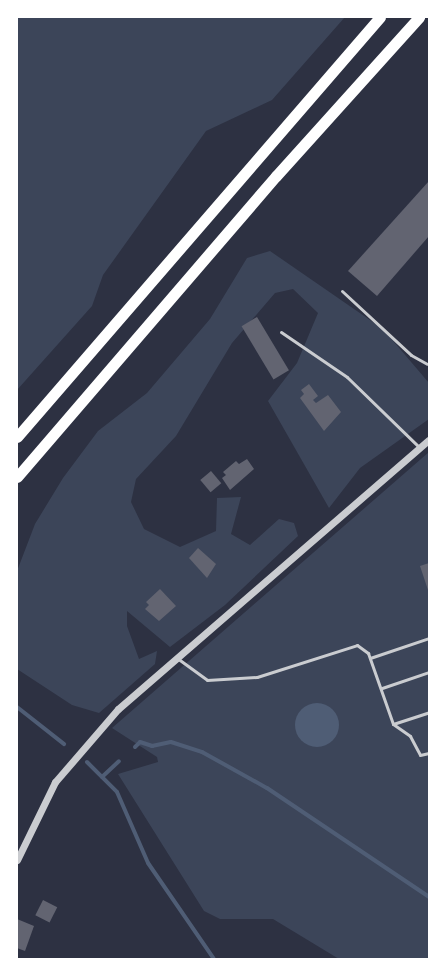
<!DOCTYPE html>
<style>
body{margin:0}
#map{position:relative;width:446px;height:976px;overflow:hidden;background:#2d3142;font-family:Inter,sans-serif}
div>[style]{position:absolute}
.green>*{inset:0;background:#3c4559}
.water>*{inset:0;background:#4f5d75}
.round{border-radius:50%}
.stream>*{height:4px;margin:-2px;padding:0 2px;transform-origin:2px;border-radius:2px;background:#4f5d75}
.building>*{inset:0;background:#626471;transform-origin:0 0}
.service>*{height:3px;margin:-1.5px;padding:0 1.5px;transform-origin:1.5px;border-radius:1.5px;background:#caccd0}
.tertiary>*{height:7px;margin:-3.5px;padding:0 3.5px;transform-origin:3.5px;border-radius:3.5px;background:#caccd0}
.motorway>*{height:11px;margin:-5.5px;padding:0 5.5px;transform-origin:5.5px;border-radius:5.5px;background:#fff}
span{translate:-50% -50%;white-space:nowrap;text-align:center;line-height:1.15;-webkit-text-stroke:3.5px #fff;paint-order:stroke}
.frame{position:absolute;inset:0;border:18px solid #fff;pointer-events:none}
</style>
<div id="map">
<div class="green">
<i style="clip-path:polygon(17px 17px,345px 17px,272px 100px,206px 131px,103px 275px,92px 306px,17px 390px)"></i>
<i style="clip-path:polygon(270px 251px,383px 329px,429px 383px,429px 419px,360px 468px,329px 508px,268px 401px,297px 363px,318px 313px,293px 289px,275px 293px,232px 343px,176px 436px,136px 479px,131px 502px,144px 529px,180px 547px,216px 531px,217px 498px,241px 497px,231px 534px,250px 545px,279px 519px,294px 523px,298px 536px,225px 605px,170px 647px,127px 611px,127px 626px,139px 659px,157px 651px,155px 664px,99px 713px,72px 705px,17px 669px,17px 571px,35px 524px,63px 478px,98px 431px,147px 393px,210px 319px,247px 258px)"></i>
<i style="clip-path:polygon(429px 452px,429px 959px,339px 959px,273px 919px,220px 919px,204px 911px,118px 774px,158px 762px,157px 757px,112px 728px)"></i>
</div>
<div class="water">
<i class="round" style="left:295px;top:703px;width:44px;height:44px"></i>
</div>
<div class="stream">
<i style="left:17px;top:707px;width:60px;rotate:38.2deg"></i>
<i style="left:135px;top:747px;width:7px;rotate:-45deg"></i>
<i style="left:140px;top:742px;width:13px;rotate:18deg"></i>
<i style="left:152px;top:746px;width:19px;rotate:-12deg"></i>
<i style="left:171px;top:742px;width:33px;rotate:18deg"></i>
<i style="left:202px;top:752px;width:74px;rotate:29deg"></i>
<i style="left:267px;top:788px;width:195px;rotate:33.9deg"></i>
<i style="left:87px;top:762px;width:42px;rotate:45deg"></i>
<i style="left:117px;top:792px;width:77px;rotate:66.4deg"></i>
<i style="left:148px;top:863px;width:116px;rotate:55.5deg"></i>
<i style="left:102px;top:777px;width:23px;rotate:-43deg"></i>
</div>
<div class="building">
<i style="clip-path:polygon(429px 181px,429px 236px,377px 296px,348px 271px)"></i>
<i style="left:257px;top:317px;width:62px;height:18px;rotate:59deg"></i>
<i style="clip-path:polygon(309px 384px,318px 396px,313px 400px,316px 403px,328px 395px,341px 412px,324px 431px,300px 398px,304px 394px,301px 390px)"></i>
<i style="clip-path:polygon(247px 459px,254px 469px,230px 490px,222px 478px,226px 475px,223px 472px,236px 461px,239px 464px)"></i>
<i style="left:211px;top:471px;width:16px;height:14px;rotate:50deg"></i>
<i style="clip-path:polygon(198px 548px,216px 564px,207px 578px,189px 558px)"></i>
<i style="clip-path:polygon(429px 563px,429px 593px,420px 566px)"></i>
<i style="clip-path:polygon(160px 589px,176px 606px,159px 621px,145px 609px,149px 605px,146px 602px)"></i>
<i style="left:43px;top:900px;width:16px;height:17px;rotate:27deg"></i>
<i style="clip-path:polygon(17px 919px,34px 926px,25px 951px,17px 948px)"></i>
</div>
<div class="service">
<i style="left:342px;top:291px;width:94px;rotate:42.8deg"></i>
<i style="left:411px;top:355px;width:18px;rotate:29deg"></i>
<i style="left:281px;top:332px;width:80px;rotate:34.3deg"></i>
<i style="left:347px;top:377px;width:102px;rotate:44.2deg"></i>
<i style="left:429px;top:361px;width:5px;rotate:90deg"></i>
<i style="left:177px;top:658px;width:37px;rotate:36deg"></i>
<i style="left:207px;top:680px;width:50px;rotate:-3.4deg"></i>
<i style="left:257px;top:677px;width:105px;rotate:-17.7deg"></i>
<i style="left:357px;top:645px;width:14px;rotate:36deg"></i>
<i style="left:368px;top:653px;width:75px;rotate:70.6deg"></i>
<i style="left:393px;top:724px;width:21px;rotate:35deg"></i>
<i style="left:410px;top:736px;width:21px;rotate:62deg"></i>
<i style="left:420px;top:755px;width:9px;rotate:-13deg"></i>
<i style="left:370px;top:658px;width:62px;rotate:-18.7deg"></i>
<i style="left:382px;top:688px;width:50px;rotate:-18.8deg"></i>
<i style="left:393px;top:724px;width:38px;rotate:-18deg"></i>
</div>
<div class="tertiary">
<i style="left:17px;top:860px;width:87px;rotate:-64deg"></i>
<i style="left:55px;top:782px;width:96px;rotate:-49.2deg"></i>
<i style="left:118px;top:709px;width:411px;rotate:-40.9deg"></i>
</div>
<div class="motorway">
<i style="left:17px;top:437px;width:555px;rotate:-49.16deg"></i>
<i style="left:17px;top:477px;width:397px;rotate:-49.3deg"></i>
<i style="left:276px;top:176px;width:214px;rotate:-48deg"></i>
</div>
<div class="frame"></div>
</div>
